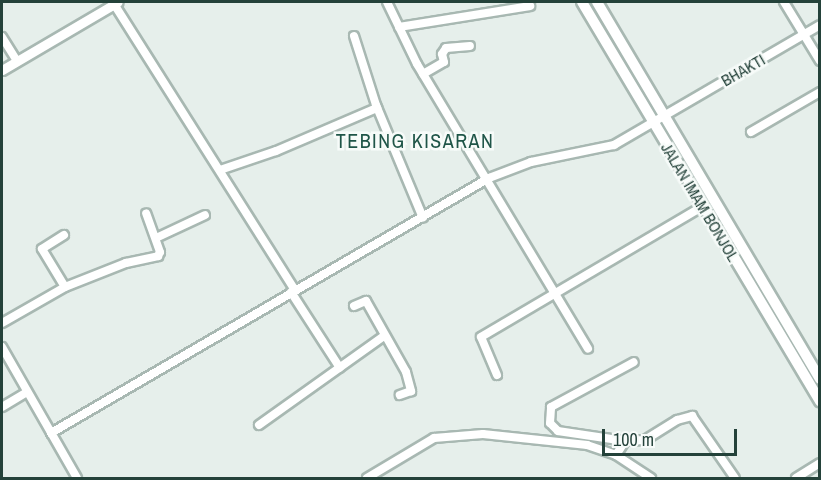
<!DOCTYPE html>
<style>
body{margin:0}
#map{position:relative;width:821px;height:480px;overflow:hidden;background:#e6efeb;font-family:"Archivo Narrow",sans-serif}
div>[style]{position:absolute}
.roads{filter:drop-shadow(2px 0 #a8b8b2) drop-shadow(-2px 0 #a8b8b2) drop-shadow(0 2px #a8b8b2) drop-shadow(0 -2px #a8b8b2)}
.minor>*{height:8px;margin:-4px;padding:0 4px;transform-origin:4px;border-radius:4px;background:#fff}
.tertiary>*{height:9px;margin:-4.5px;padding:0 4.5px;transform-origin:4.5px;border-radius:4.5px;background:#fff}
.secondary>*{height:10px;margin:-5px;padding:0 5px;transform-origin:5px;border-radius:5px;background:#fff}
span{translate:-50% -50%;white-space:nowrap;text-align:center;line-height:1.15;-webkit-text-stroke:5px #f7fbf9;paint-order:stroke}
.street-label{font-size:16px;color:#24423a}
.quarter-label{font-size:20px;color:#1f5548;letter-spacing:1.5px}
.frame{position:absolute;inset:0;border:3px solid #24423a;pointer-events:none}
.scale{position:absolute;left:602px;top:429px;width:135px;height:27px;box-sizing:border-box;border:3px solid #24423a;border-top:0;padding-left:8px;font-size:18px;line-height:21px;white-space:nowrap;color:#24423a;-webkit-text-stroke:4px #f7fbf9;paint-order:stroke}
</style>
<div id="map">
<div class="roads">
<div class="minor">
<i style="left:387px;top:2px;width:69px;rotate:64.2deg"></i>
<i style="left:417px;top:64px;width:332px;rotate:59deg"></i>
<i style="left:784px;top:2px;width:69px;rotate:58.6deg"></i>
<i style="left:114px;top:4px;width:338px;rotate:57.7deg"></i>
<i style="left:399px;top:27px;width:133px;rotate:-9.1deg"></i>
<i style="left:354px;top:36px;width:72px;rotate:72.3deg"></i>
<i style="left:376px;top:105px;width:122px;rotate:67.4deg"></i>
<i style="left:2px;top:37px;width:28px;rotate:58deg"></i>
<i style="left:423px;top:74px;width:24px;rotate:-30deg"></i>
<i style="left:444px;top:62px;width:8px;rotate:-104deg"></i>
<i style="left:442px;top:54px;width:7px;rotate:-56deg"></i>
<i style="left:446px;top:48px;width:24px;rotate:-5deg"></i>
<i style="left:751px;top:132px;width:80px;rotate:-30.1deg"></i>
<i style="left:220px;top:170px;width:59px;rotate:-18.7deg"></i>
<i style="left:276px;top:151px;width:110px;rotate:-23.1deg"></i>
<i style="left:64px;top:235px;width:26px;rotate:148deg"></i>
<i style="left:42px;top:249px;width:44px;rotate:58.8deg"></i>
<i style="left:156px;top:238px;width:54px;rotate:-25.1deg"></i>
<i style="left:291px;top:292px;width:90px;rotate:57.2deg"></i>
<i style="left:354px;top:306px;width:13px;rotate:-23deg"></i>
<i style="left:366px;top:301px;width:81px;rotate:60.6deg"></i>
<i style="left:406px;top:372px;width:20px;rotate:75deg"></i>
<i style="left:411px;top:391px;width:12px;rotate:160deg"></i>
<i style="left:2px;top:323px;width:73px;rotate:-29.7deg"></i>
<i style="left:65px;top:287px;width:66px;rotate:-21.5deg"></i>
<i style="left:126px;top:263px;width:33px;rotate:-12deg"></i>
<i style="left:158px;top:256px;width:4px;rotate:-63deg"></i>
<i style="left:160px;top:252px;width:41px;rotate:-109.7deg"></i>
<i style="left:2px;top:347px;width:151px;rotate:60.2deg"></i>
<i style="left:497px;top:375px;width:41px;rotate:-112.8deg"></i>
<i style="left:481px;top:337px;width:258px;rotate:-30.5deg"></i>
<i style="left:2px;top:407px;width:29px;rotate:-31deg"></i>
<i style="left:259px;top:425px;width:153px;rotate:-35.5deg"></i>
<i style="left:51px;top:433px;width:507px;rotate:-30.21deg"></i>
<i style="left:489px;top:178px;width:45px;rotate:-20.9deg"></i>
<i style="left:531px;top:162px;width:85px;rotate:-11.6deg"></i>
<i style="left:614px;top:145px;width:238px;rotate:-30.2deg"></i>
<i style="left:625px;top:441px;width:20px;rotate:-3deg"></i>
<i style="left:645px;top:440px;width:38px;rotate:-32deg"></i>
<i style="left:677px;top:420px;width:16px;rotate:-15deg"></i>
<i style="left:692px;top:416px;width:75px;rotate:55.3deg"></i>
<i style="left:616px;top:455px;width:17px;rotate:-57deg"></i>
<i style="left:625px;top:441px;width:68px;rotate:-171.5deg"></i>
<i style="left:558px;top:431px;width:11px;rotate:-135deg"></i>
<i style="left:550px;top:423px;width:16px;rotate:-86deg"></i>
<i style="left:551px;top:407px;width:94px;rotate:-28.5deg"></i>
<i style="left:367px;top:478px;width:78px;rotate:-30.8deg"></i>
<i style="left:434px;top:438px;width:49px;rotate:-4.7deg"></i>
<i style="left:483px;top:434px;width:105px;rotate:6deg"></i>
<i style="left:587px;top:445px;width:31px;rotate:19deg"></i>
<i style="left:616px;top:455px;width:42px;rotate:33.3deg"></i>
<i style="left:796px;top:478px;width:28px;rotate:-32deg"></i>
</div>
<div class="tertiary">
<i style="left:2px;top:70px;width:134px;rotate:-30.4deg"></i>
</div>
<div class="secondary">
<i style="left:582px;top:2px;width:465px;rotate:59.2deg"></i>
<i style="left:597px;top:2px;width:438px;rotate:59.4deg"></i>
</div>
</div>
<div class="street-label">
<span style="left:743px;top:70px;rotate:-30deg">BHAKTI</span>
<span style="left:700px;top:202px;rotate:59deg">JALAN IMAM BONJOL</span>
</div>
<div class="quarter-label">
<span style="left:415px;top:140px">TEBING KISARAN</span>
</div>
<div class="frame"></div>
<div class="scale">100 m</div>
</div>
